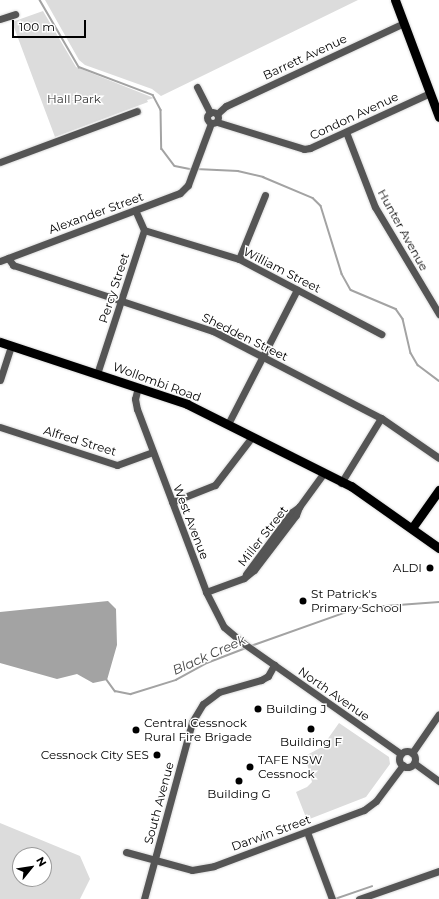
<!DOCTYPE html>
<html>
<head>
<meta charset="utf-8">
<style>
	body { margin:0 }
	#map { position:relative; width:439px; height:899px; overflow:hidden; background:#fff; font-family:Montserrat,sans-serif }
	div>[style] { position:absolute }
	.green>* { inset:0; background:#dcdcdc }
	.water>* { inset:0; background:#a3a3a3 }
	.stream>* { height:1.5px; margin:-0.75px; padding:0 0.75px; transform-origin:0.75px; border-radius:0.75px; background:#a3a3a3 }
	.roads { filter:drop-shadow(0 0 1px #dbdbdb) drop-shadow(0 0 1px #dbdbdb) }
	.minor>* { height:7px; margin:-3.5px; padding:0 3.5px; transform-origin:3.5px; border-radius:3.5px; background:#555 }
	.minor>.ring { margin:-3.5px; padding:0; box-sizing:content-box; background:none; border:7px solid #555; border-radius:50% }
	.major>* { height:9px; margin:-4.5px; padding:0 4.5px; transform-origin:4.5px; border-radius:4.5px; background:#000 }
	.dots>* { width:11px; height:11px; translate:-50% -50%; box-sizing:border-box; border:2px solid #fff; border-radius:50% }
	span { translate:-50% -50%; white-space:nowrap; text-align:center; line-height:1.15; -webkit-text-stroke:3px #fff; paint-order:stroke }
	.street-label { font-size:12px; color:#000 }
	.park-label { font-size:12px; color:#333 }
	.poi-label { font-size:12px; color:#000 }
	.right { translate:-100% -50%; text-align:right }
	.left { translate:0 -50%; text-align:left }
	.water-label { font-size:13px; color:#444; font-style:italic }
	.north { position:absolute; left:12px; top:847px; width:40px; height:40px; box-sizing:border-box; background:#fff; border:1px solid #999; border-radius:50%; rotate:60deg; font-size:11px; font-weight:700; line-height:16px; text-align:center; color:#000 }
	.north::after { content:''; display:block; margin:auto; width:14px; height:18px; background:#000; clip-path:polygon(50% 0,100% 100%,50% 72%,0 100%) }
	.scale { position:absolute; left:12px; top:20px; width:74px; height:18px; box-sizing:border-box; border:2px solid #000; border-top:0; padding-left:5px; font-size:12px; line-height:14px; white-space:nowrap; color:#000; -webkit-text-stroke:3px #fff; paint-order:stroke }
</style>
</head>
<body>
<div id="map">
	<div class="green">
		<div style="clip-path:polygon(45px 0,358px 0,161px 96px,152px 89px,85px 65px,79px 60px)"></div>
		<div style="clip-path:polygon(43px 11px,76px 67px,154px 98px,147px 100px,148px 102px,55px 137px,12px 22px)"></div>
		<div style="clip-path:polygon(339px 723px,389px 757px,390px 764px,366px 797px,307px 820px,296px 792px,307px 787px,312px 782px,305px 756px,322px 747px)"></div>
		<div style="clip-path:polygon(evenodd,0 823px,80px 856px,90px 879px,80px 899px,0 899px,0 823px,20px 855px,44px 855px,44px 879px,20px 879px,20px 855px)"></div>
	</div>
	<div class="water">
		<div style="clip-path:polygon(108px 601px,116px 609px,117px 645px,107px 680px,93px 683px,77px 674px,57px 679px,0 663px,0 612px)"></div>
	</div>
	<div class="stream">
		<div style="left:40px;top:0;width:78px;rotate:59.8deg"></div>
		<div style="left:79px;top:67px;width:79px;rotate:20.7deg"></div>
		<div style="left:153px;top:95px;width:17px;rotate:62deg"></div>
		<div style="left:161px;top:110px;width:39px;rotate:89deg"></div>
		<div style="left:162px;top:149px;width:21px;rotate:53deg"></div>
		<div style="left:175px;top:166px;width:16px;rotate:11deg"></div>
		<div style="left:196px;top:169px;width:42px;rotate:2.7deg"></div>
		<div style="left:238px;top:171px;width:26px;rotate:13deg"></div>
		<div style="left:263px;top:177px;width:54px;rotate:22.8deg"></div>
		<div style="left:313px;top:198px;width:11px;rotate:45deg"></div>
		<div style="left:321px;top:206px;width:71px;rotate:72.8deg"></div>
		<div style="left:342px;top:274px;width:18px;rotate:61deg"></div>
		<div style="left:351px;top:290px;width:49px;rotate:22.9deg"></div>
		<div style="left:396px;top:309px;width:12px;rotate:55deg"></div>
		<div style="left:403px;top:319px;width:35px;rotate:77deg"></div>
		<div style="left:411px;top:353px;width:14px;rotate:60deg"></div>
		<div style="left:418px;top:365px;width:26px;rotate:37deg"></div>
		<div style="left:251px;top:646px;width:114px;rotate:-19.6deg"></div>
		<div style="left:358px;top:608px;width:81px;rotate:-4.2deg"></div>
		<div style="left:107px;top:680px;width:14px;rotate:54deg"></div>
		<div style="left:115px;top:691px;width:16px;rotate:11deg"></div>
		<div style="left:131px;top:694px;width:47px;rotate:-17.3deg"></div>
		<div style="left:176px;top:680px;width:35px;rotate:-29deg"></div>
		<div style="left:207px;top:663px;width:42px;rotate:-21deg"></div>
		<div style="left:335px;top:899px;width:39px;rotate:-19deg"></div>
	</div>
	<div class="roads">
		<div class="minor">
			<div style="left:0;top:19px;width:16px;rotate:-18deg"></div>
			<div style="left:197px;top:87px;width:29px;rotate:63deg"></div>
			<div class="ring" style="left:207.5px;top:112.5px;width:4px;height:4px"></div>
			<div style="left:217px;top:114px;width:12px;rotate:-42deg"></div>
			<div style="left:226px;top:106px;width:196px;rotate:-25deg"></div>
			<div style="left:217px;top:122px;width:91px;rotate:17.2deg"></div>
			<div style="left:304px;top:149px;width:6px;rotate:-9deg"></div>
			<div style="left:310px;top:148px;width:132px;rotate:-24.6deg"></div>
			<div style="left:346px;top:132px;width:80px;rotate:68.9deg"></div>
			<div style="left:375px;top:207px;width:125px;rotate:59.1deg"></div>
			<div style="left:0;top:162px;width:146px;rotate:-20.4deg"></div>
			<div style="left:144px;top:230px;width:99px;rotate:17deg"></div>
			<div style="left:239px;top:259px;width:161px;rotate:27.8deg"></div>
			<div style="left:8px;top:258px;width:9px;rotate:54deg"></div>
			<div style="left:13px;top:265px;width:211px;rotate:18.3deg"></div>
			<div style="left:213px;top:331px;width:189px;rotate:27.4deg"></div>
			<div style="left:381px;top:418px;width:70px;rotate:34.6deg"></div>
			<div style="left:239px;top:259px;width:69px;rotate:-67.9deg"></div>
			<div style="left:0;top:261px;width:192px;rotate:-20.7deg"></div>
			<div style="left:180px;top:193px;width:11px;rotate:-45deg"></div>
			<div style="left:188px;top:185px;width:66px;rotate:-69.6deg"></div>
			<div style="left:97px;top:374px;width:151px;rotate:-71.9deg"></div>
			<div style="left:144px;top:230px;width:22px;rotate:-114deg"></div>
			<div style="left:0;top:380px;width:36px;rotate:-72deg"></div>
			<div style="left:138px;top:387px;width:12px;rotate:104deg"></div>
			<div style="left:135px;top:399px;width:10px;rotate:79deg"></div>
			<div style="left:137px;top:409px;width:196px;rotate:69.3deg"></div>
			<div style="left:206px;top:592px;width:39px;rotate:63deg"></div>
			<div style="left:224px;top:627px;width:25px;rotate:40deg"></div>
			<div style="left:243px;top:643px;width:193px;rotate:35.1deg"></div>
			<div style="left:228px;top:424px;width:151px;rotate:-62.8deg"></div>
			<div style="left:0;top:427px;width:123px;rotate:18deg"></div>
			<div style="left:117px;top:465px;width:38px;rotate:-20deg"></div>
			<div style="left:341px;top:483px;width:76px;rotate:-58.4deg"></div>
			<div style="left:172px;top:502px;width:46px;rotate:-21.6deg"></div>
			<div style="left:215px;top:485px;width:61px;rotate:-52.4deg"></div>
			<div style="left:246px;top:574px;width:77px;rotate:-53.4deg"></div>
			<div style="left:292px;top:512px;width:9px;rotate:-36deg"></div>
			<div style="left:206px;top:592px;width:40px;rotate:-20.2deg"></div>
			<div style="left:244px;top:578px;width:13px;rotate:-39deg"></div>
			<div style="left:254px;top:570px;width:69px;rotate:-52.6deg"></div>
			<div style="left:296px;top:515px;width:9px;rotate:-69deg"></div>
			<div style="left:299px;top:507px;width:41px;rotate:-54deg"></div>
			<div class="ring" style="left:399px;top:751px;width:9px;height:9px"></div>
			<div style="left:412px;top:753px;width:47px;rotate:-55.3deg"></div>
			<div style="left:414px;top:763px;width:31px;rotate:36deg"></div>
			<div style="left:307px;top:832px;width:72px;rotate:69.5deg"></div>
			<div style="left:126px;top:852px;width:68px;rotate:15.3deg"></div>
			<div style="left:192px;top:870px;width:22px;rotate:-10deg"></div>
			<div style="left:214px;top:866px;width:160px;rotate:-20.5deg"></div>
			<div style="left:364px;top:810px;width:15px;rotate:-37deg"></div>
			<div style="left:376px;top:801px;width:45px;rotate:-53.1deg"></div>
			<div style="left:144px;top:899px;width:183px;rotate:-74.8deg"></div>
			<div style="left:192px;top:722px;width:21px;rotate:-59deg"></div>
			<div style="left:203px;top:704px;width:20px;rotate:-37deg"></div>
			<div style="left:219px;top:692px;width:44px;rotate:-15.9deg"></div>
			<div style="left:261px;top:680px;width:8px;rotate:-30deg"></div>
			<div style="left:268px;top:676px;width:13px;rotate:-61deg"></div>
			<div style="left:359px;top:899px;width:85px;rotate:-19.3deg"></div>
		</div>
		<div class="major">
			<div style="left:395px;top:0;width:125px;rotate:69.4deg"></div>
			<div style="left:0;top:342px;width:197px;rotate:18.3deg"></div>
			<div style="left:187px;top:404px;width:183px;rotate:26.6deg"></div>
			<div style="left:351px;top:486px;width:108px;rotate:35.2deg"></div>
			<div style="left:412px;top:528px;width:47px;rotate:-54.6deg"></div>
		</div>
	</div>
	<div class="dots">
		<div style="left:430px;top:568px;background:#000"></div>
		<div style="left:303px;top:601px;background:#000"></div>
		<div style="left:258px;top:709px;background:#000"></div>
		<div style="left:311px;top:729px;background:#000"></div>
		<div style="left:136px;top:730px;background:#000"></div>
		<div style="left:157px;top:755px;background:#000"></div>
		<div style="left:250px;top:767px;background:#000"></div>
		<div style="left:239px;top:781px;background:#000"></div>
	</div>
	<div class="street-label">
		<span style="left:305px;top:57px;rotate:-25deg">Barrett Avenue</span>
		<span style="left:354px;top:116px;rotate:-25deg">Condon Avenue</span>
		<span style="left:96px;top:213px;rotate:-20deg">Alexander Street</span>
		<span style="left:403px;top:230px;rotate:61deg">Hunter Avenue</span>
		<span style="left:282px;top:270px;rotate:27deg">William Street</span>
		<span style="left:114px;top:288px;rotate:-72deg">Percy Street</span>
		<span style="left:245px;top:337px;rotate:26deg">Shedden Street</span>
		<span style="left:157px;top:382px;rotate:20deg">Wollombi Road</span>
		<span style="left:80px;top:441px;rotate:17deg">Alfred Street</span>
		<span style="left:191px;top:522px;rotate:69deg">West Avenue</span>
		<span style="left:263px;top:536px;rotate:-52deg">Miller Street</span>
		<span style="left:334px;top:694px;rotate:35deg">North Avenue</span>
		<span style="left:159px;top:803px;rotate:-75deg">South Avenue</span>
		<span style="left:271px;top:833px;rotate:-20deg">Darwin Street</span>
	</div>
	<div class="park-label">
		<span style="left:74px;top:99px">Hall Park</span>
	</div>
	<div class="poi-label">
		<span class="right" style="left:422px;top:568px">ALDI</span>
		<span class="left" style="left:311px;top:601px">St Patrick's<br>Primary School</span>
		<span class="left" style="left:266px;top:709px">Building J</span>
		<span class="left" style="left:144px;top:730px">Central Cessnock<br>Rural Fire Brigade</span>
		<span style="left:311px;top:742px">Building F</span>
		<span class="right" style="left:149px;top:755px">Cessnock City SES</span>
		<span class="left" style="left:258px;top:767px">TAFE NSW<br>Cessnock</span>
		<span style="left:239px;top:794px">Building G</span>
	</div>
	<div class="water-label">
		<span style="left:209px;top:655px;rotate:-24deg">Black Creek</span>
	</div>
	<div class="north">N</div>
	<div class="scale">100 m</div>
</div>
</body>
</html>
